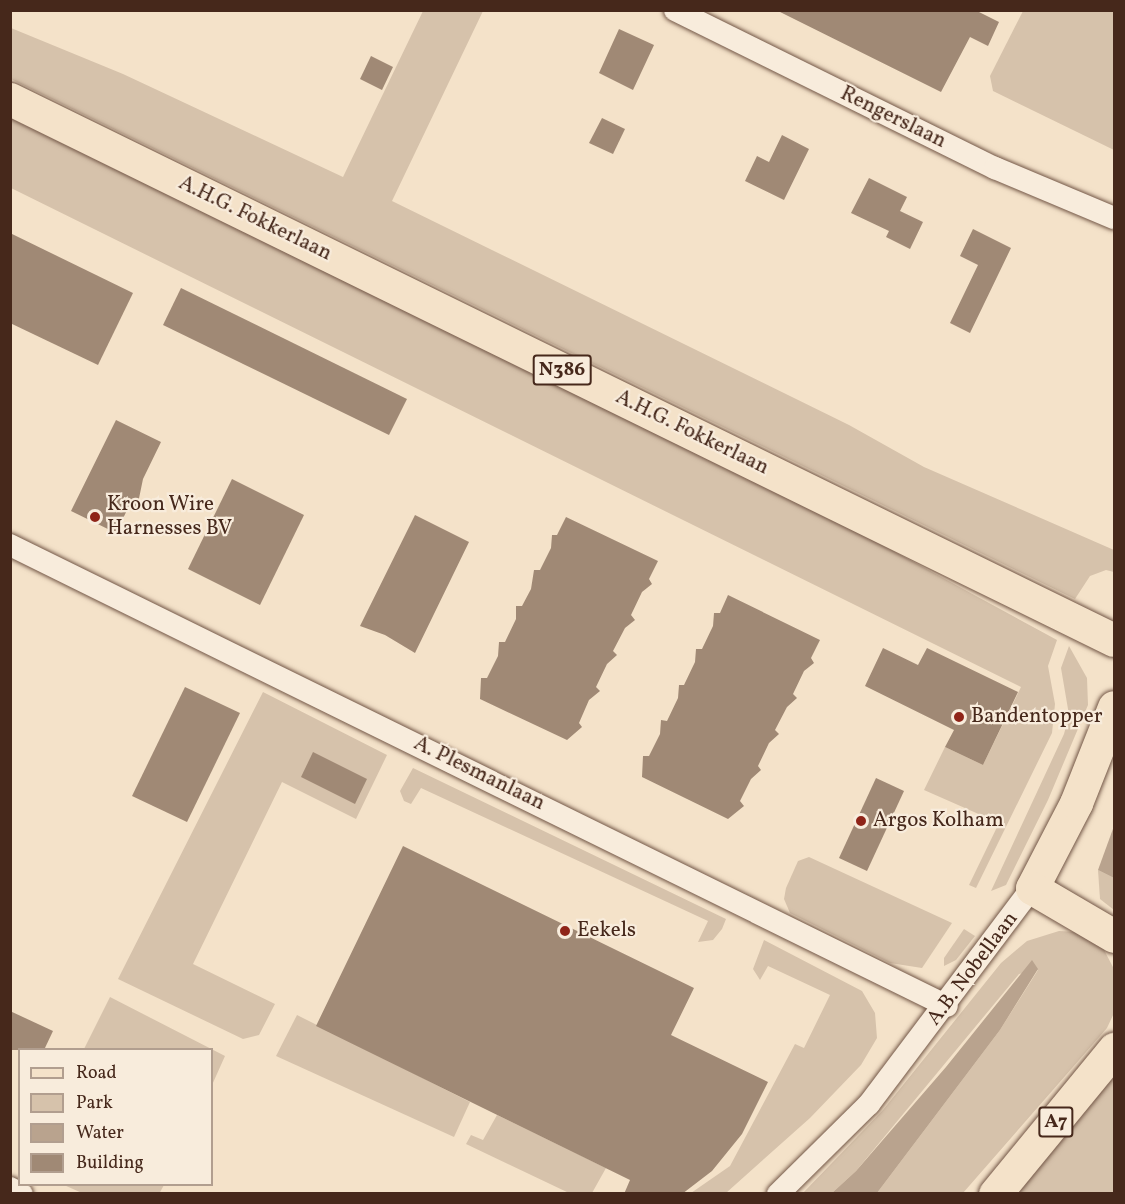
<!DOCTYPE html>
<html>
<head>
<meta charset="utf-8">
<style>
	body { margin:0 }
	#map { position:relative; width:1125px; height:1204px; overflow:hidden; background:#f4e2c9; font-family:Vollkorn,serif }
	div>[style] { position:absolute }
	.green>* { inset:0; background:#d6c2ab }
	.water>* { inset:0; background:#b9a38e }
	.building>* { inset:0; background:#a08975 }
	.roads { filter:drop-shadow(0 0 2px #725646) drop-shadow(0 0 2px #725646) }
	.street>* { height:22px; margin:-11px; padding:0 11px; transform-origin:11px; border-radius:11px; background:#f8ecdc }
	.primary>* { height:33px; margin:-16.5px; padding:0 16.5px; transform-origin:16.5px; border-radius:16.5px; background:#f4e2c9 }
	.highway>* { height:33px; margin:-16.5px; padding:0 16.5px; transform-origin:16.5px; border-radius:16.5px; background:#f4e2c9 }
	.dots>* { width:16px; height:16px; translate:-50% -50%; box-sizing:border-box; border:3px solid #f8ecdc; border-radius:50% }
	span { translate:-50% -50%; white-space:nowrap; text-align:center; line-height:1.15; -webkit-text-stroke:4.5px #f8ecdc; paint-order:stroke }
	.shield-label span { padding:2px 4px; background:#f8ecdc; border:2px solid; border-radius:4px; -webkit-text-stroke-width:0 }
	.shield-label { font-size:20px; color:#46281b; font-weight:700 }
	.street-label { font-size:21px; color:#46281b }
	.poi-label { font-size:21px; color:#46281b }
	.left { translate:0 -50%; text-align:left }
	.frame { position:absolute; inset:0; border:12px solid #46281b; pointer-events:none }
	.legend { position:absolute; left:18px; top:1048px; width:195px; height:138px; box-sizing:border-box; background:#f8ecdc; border:2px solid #b19e8f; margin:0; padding:8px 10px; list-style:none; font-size:18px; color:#46281b }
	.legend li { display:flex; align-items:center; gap:12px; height:30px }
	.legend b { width:30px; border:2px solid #b19e8f }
</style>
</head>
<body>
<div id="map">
	<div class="green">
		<div style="clip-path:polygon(423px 11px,483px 11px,392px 201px,849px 425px,924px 467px,1114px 550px,1114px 572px,1106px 570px,1090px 576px,1075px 599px,11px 79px,11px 28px,123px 74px,343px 177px)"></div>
		<div style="clip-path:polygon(1023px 11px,1114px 11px,1114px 150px,993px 91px,990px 76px)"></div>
		<div style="clip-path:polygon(10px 118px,851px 528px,1057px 640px,1048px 666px,1055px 704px,1052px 733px,976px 888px,969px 885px,999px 823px,924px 790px,945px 747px,983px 765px,1021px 687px,11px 188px)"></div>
		<div style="clip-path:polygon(1069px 646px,1087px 678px,1088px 705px,1048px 800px,1006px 885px,991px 891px,1064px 734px,1069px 715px,1061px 668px)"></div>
		<div style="clip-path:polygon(263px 692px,387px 755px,356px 819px,282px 782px,193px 964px,275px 1004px,259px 1035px,243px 1039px,118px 979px)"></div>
		<div style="clip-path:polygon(413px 768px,726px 919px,722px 929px,713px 940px,698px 942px,708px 921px,421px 788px,411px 804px,404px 801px,400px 791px)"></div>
		<div style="clip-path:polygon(809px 857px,952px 923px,922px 968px,890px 963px,790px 913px,784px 899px,786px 888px,798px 861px)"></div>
		<div style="clip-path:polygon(1098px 870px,1114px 878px,1114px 910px,1100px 899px)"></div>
		<div style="clip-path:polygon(964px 929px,975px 936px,956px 960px,944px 966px,944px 958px)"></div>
		<div style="clip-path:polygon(1059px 931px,1076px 932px,1103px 948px,1114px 969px,1114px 1013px,1107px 1028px,963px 1193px,877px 1193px,1000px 1030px,1038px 970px,1019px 974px,856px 1171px,832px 1193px,802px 1194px,883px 1110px,1001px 963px,1027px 941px)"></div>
		<div style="clip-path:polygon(764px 940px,862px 991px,875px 1013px,877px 1038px,861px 1065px,810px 1118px,726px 1193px,691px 1193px,730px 1166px,795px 1044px,804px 1048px,830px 995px,768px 966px,760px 980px,753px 969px)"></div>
		<div style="clip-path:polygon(110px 997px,225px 1056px,212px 1085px,212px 1050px,84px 1049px)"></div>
		<div style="clip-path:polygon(297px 1015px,470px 1102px,454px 1137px,276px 1056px)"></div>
		<div style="clip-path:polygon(1114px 1074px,1114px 1193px,1016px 1193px)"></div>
		<div style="clip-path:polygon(497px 1115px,606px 1168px,592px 1193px,569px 1193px,466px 1144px,471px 1135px,483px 1140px)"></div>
		<div style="clip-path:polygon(64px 1185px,164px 1185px,159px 1194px,82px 1193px)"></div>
	</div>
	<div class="water">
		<div style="clip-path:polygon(1114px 826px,1114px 878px,1098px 870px)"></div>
		<div style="clip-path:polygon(1032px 960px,1038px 969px,1000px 1030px,877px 1193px,832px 1193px,856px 1171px,946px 1067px)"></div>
	</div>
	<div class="building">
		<div style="clip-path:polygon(776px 10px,975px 10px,999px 22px,988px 46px,970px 37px,941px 92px)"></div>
		<div style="clip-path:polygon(619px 29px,654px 45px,633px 90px,599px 73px)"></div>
		<div style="clip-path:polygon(371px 56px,393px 67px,382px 90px,360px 79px)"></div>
		<div style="clip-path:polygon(602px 118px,625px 129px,613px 154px,589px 143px)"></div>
		<div style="clip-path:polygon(782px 135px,809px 149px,784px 200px,745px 181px,757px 156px,769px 162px)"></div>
		<div style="clip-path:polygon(869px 178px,907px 197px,900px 211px,923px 222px,910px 249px,886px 237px,889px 231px,851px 213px)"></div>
		<div style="clip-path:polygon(973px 229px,1011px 248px,970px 333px,950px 323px,978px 265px,960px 256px)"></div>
		<div style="clip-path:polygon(10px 233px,133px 293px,98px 365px,10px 323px)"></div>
		<div style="clip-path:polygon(181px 288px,407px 399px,389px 435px,163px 325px)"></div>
		<div style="clip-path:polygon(116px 420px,161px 442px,143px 479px,137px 508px,129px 506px,116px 533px,71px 511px)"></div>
		<div style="clip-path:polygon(232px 479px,304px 515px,260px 605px,188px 569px)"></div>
		<div style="clip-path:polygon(415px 515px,469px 542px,415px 653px,385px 635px,360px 626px)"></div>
		<div style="clip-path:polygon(566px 517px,658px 561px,649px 579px,652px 584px,642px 592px,631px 615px,635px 620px,625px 628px,613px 651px,617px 655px,607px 664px,596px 687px,600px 691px,589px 700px,579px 723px,582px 727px,567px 740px,480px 699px,481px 678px,487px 678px,498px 656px,499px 642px,505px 642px,516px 619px,516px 606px,522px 606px,531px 589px,534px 570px,540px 570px,551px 548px,552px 535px,557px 535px)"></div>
		<div style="clip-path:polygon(728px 595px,820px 640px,811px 658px,814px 663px,804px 671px,793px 694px,797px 698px,787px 707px,775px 730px,779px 734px,769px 743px,758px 766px,761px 770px,751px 779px,740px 801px,744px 806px,728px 819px,642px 777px,643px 756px,649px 756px,660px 734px,661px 720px,667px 721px,678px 698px,679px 685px,684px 685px,695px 662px,696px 649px,702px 649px,713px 626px,714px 613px,720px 613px)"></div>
		<div style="clip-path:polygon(883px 648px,918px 665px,927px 648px,1018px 692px,983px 765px,945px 747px,954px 730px,865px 686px)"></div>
		<div style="clip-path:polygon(185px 687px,240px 713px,187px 822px,132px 796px)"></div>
		<div style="clip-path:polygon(313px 752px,367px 779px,355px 804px,301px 777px)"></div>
		<div style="clip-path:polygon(876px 778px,904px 791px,867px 871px,839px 858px)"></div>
		<div style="clip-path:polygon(403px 846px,694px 988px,671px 1035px,768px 1082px,742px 1134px,712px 1171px,682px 1194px,624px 1194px,630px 1180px,316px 1026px)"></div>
		<div style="clip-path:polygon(10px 1011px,53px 1031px,44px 1050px,10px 1050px)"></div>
	</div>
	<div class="roads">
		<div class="street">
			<div style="left:675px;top:10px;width:357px;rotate:26.3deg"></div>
			<div style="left:995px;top:168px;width:129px;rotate:22.8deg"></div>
			<div style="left:10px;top:545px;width:1044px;rotate:26.2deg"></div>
			<div style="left:10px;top:1188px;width:13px;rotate:27deg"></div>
			<div style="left:778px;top:1194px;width:128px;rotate:-44.7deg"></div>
			<div style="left:869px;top:1104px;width:271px;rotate:-53deg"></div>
		</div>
		<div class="primary">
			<div style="left:10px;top:99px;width:1229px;rotate:26.11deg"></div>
			<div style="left:1032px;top:888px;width:96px;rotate:-62.6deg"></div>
			<div style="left:1076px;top:803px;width:103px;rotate:-68.4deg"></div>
		</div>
		<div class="highway">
			<div style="left:1032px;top:888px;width:95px;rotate:30.3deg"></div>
			<div style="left:995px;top:1194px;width:188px;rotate:-50.6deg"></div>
		</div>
	</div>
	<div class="dots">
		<div style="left:95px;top:517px;background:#8f2418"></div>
		<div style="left:959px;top:717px;background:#8f2418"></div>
		<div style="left:861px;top:821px;background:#8f2418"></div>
		<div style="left:565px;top:931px;background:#8f2418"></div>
	</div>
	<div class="shield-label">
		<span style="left:562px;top:370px">N386</span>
		<span style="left:1056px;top:1122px">A7</span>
	</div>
	<div class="street-label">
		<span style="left:893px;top:118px;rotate:26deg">Rengerslaan</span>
		<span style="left:255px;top:219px;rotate:26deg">A.H.G. Fokkerlaan</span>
		<span style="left:692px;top:433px;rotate:26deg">A.H.G. Fokkerlaan</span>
		<span style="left:479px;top:774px;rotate:26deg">A. Plesmanlaan</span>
		<span style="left:973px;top:969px;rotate:-53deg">A.B. Nobellaan</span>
	</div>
	<div class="poi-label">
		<span class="left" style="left:107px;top:517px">Kroon Wire<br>Harnesses BV</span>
		<span class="left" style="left:971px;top:717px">Bandentopper</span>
		<span class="left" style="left:873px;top:821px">Argos Kolham</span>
		<span class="left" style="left:577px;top:931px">Eekels</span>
	</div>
	<div class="frame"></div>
	<ul class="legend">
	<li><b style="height:8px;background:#f4e2c9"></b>Road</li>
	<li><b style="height:16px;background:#d6c2ab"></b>Park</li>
	<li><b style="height:16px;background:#b9a38e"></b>Water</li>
	<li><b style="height:16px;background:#a08975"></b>Building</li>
	</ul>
</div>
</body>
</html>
